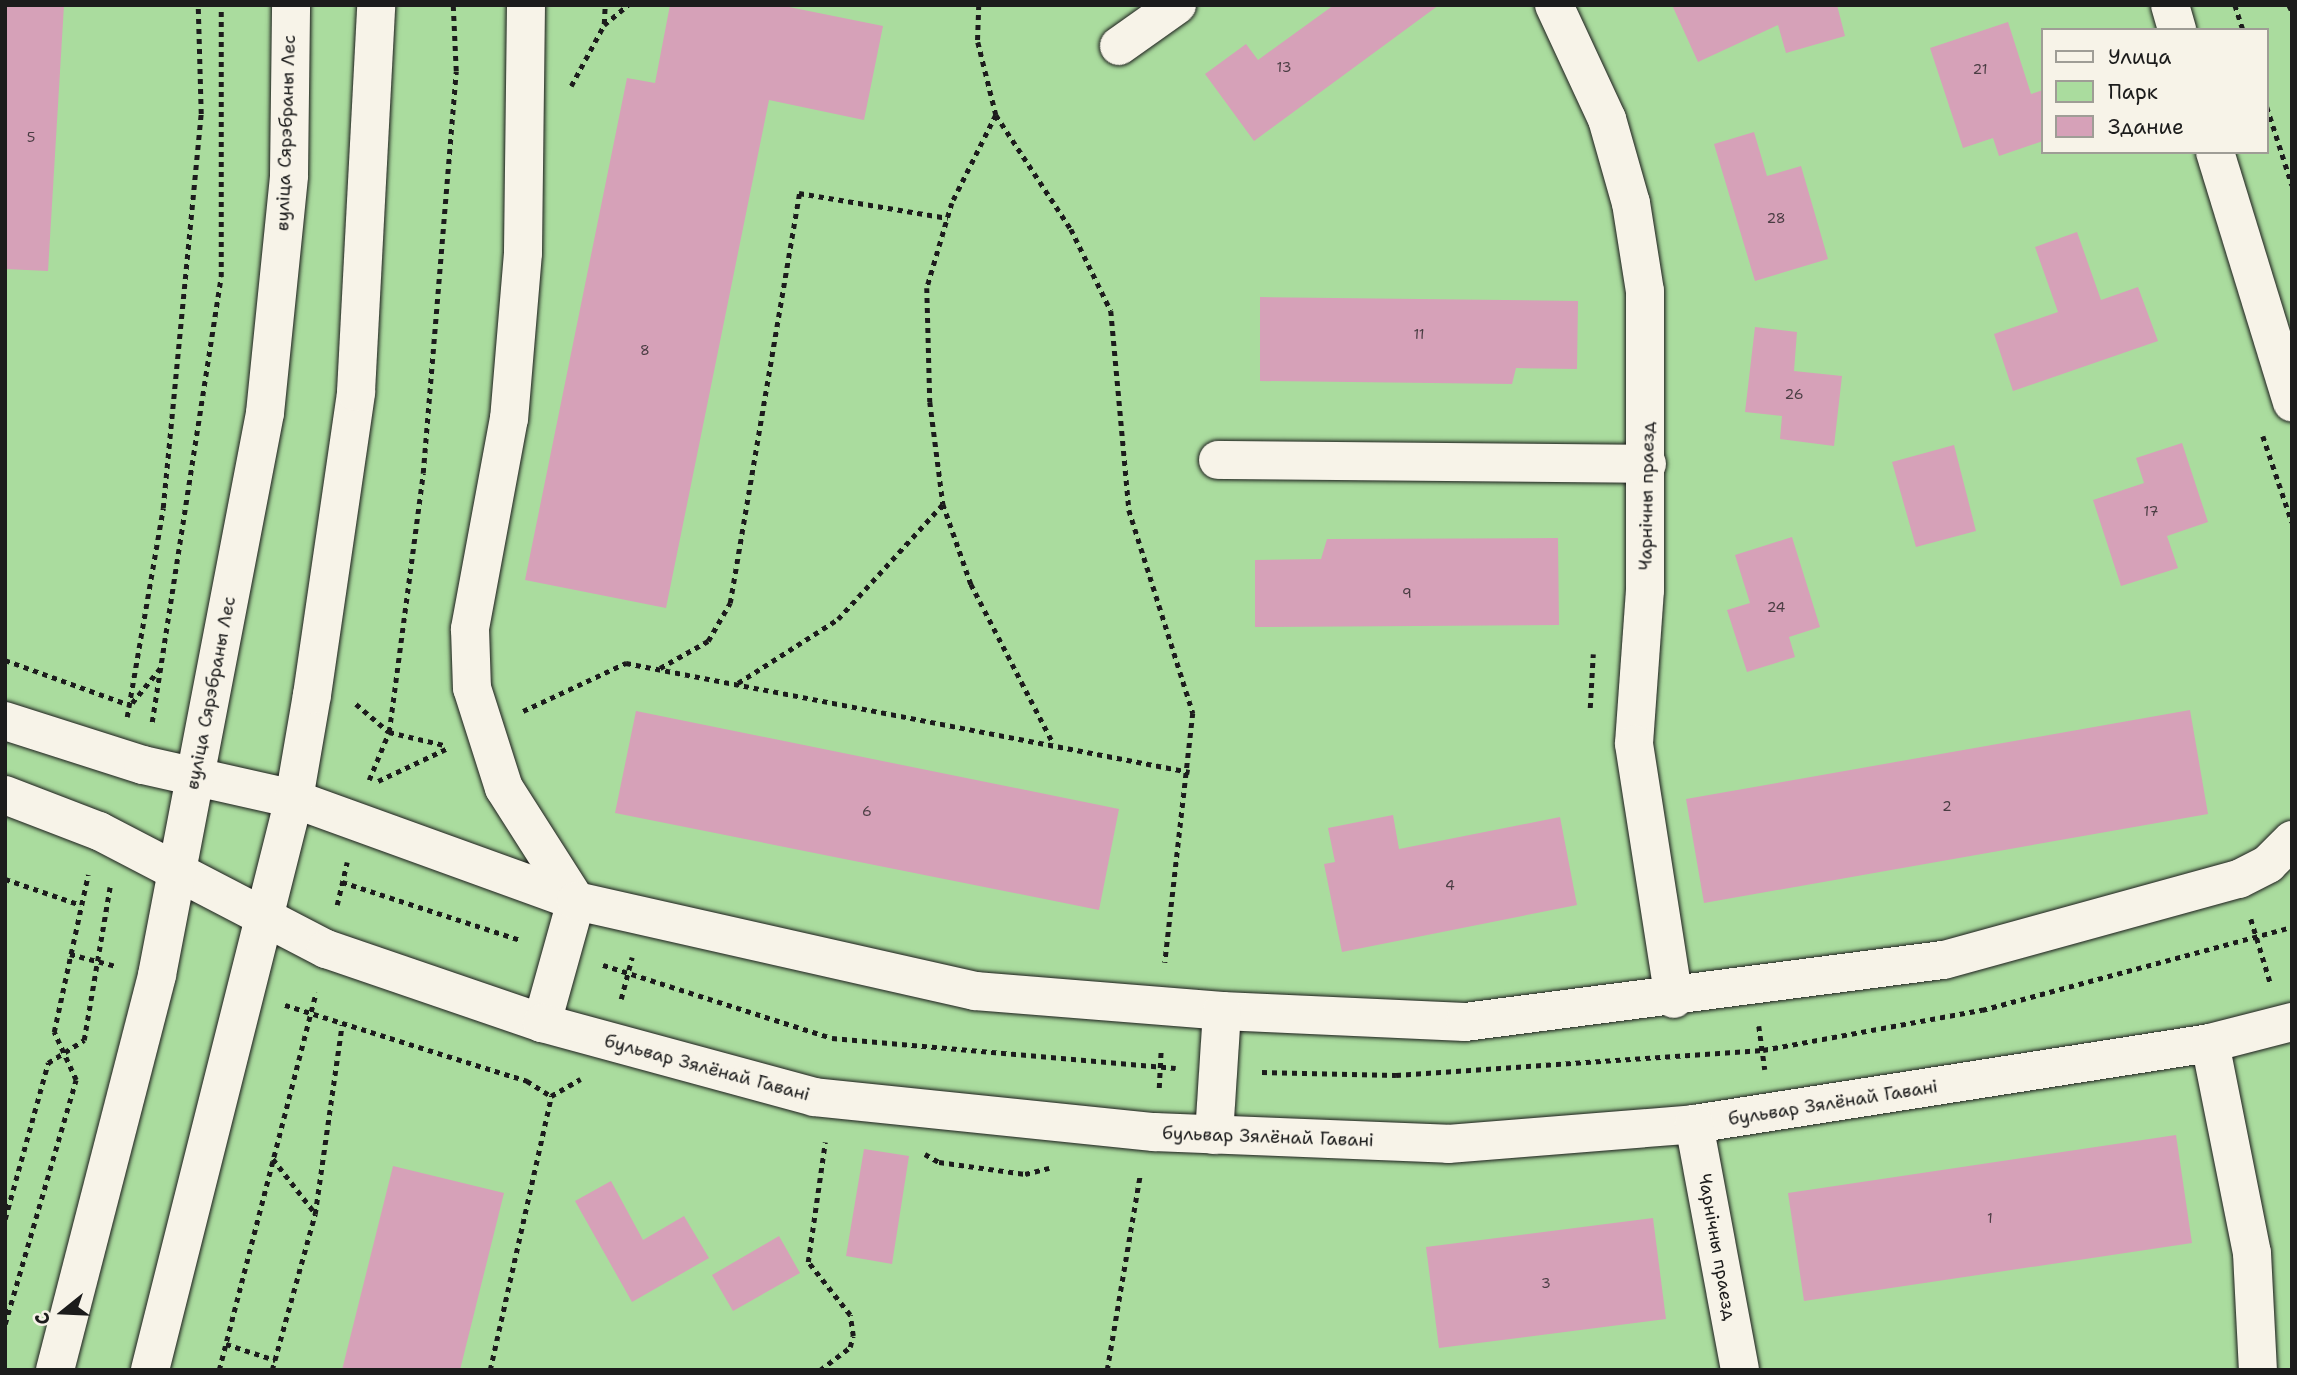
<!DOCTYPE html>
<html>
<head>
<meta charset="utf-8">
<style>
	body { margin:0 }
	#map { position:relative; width:2297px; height:1375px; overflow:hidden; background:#f0e3de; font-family:"Shantell Sans",sans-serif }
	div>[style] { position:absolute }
	.green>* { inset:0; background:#aadc9e }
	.building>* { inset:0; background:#d6a1b8 }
	.path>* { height:4.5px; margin-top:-2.25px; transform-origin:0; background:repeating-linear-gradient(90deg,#1c1c1c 0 5px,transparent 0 10px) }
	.roads { filter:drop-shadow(0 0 2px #1c1c1c) drop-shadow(0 0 2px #1c1c1c) }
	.minor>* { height:38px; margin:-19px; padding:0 19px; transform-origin:19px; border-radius:19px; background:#f7f3e8 }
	span { translate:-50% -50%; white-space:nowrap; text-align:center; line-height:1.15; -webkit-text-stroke:5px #f7f3e8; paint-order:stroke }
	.number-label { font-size:14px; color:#4a3d43 }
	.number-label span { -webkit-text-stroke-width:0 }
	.street-label { font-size:18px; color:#1c1c1c }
	.frame { position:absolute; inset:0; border:7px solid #1c1c1c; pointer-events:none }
	.legend { position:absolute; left:2041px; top:28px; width:228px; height:126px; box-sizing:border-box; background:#f7f3e8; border:2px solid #9f9d96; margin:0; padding:9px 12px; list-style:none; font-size:21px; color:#1c1c1c }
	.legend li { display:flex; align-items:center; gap:14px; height:35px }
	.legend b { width:35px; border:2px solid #9f9d96 }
	.north { position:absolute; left:28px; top:1277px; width:70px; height:70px; -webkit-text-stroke:5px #f7f3e8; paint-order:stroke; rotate:252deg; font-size:19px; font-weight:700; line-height:28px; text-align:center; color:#1c1c1c }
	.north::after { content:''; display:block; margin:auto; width:24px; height:32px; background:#1c1c1c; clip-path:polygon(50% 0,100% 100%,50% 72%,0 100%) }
</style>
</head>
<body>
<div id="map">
	<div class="green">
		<div style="clip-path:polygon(evenodd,5px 5px,2292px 5px,2292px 1370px,5px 1370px,5px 5px,2043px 30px,2267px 30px,2267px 152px,2043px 152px,2043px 30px)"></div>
	</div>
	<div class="building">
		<div style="clip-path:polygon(5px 5px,64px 5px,48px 271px,5px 269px)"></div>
		<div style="clip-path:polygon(670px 5px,779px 5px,883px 26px,864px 120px,769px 100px,666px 608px,525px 580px,627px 78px,655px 83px)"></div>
		<div style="clip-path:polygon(1334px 5px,1439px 5px,1254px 141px,1205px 74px,1246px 44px,1258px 60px)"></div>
		<div style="clip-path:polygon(1672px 5px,1837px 5px,1845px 36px,1786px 53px,1778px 25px,1698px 62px)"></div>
		<div style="clip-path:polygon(2008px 22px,2031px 94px,2043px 90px,2043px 141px,1999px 156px,1993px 138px,1963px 148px,1930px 48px)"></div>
		<div style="clip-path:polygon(1754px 132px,1767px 176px,1801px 166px,1828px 259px,1755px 281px,1714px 144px)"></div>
		<div style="clip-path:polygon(2077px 232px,2101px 300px,2138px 287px,2158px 341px,2013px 391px,1994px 334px,2058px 312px,2035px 247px)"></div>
		<div style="clip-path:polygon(1260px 297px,1578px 301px,1577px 369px,1516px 368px,1512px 384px,1260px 381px)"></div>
		<div style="clip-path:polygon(1755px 327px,1797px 332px,1794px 371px,1842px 376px,1834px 446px,1780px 439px,1782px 416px,1745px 412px)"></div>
		<div style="clip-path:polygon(2182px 443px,2208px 522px,2167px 536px,2178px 568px,2121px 586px,2093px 500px,2144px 483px,2136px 458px)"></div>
		<div style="clip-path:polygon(1954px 445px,1976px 531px,1916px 547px,1892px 462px)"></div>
		<div style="clip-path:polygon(1792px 537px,1820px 627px,1789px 637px,1795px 657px,1747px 672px,1727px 610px,1750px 603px,1735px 555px)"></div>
		<div style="clip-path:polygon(1558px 538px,1559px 625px,1255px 627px,1255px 560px,1321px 559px,1327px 539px)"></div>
		<div style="clip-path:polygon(2190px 710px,2208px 814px,1704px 903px,1686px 799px)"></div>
		<div style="clip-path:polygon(636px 711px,1119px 809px,1099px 910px,615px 813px)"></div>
		<div style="clip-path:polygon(1393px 815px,1399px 849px,1560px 817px,1577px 905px,1342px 952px,1324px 864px,1335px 862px,1328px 828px)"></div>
		<div style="clip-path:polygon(2176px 1135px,2192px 1243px,1804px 1301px,1788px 1193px)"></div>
		<div style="clip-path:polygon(864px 1149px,909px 1156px,892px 1264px,846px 1256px)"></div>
		<div style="clip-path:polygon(393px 1166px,504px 1193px,460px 1370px,342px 1370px)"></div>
		<div style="clip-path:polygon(611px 1181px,643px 1240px,684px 1216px,709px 1258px,632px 1302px,575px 1201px)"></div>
		<div style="clip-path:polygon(1653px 1218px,1666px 1319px,1439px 1348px,1426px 1247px)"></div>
		<div style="clip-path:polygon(779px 1236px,800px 1273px,733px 1311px,712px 1275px)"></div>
	</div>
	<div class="path">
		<div style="left:979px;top:5px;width:37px;rotate:92deg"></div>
		<div style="left:978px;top:42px;width:75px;rotate:76.1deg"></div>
		<div style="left:996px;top:115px;width:136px;rotate:56.7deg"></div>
		<div style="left:1071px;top:229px;width:91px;rotate:64deg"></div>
		<div style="left:1111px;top:311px;width:200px;rotate:84.8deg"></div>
		<div style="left:1129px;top:510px;width:213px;rotate:72.5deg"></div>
		<div style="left:1193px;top:713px;width:251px;rotate:96.4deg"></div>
		<div style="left:2235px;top:5px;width:26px;rotate:72deg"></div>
		<div style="left:2289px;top:5px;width:7px;rotate:63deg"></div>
		<div style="left:604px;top:24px;width:19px;rotate:-87deg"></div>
		<div style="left:571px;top:86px;width:69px;rotate:-61.6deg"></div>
		<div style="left:604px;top:25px;width:31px;rotate:-40deg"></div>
		<div style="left:2267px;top:107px;width:82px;rotate:72.2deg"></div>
		<div style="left:996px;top:115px;width:98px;rotate:116.6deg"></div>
		<div style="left:952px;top:203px;width:89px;rotate:106.4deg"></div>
		<div style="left:927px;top:288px;width:114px;rotate:88.5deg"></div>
		<div style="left:930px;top:402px;width:103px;rotate:82.7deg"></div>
		<div style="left:943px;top:504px;width:85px;rotate:70.7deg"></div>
		<div style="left:971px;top:584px;width:177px;rotate:62.7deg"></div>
		<div style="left:2263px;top:436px;width:91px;rotate:71.4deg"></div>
		<div style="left:5px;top:660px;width:133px;rotate:19.8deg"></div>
		<div style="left:660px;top:668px;width:55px;rotate:-29.4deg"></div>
		<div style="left:708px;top:641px;width:44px;rotate:-59.9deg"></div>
		<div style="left:730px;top:603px;width:416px;rotate:-80.4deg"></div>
		<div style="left:799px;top:193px;width:151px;rotate:9.5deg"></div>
		<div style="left:738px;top:683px;width:119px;rotate:-32.6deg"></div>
		<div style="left:838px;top:619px;width:156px;rotate:-47.6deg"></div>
		<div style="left:132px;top:703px;width:48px;rotate:-51deg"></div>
		<div style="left:356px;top:704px;width:43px;rotate:40.3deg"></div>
		<div style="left:389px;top:732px;width:57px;rotate:13.3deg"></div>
		<div style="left:1590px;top:708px;width:54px;rotate:-86.8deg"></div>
		<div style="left:523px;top:711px;width:114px;rotate:-25deg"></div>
		<div style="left:626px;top:663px;width:574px;rotate:10.94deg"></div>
		<div style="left:127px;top:717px;width:212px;rotate:-80.2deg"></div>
		<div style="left:163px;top:508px;width:396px;rotate:-84.5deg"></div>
		<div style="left:201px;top:114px;width:109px;rotate:-91.6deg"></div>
		<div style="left:152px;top:722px;width:450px;rotate:-81.2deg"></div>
		<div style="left:221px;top:277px;width:272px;rotate:-90deg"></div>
		<div style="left:369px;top:780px;width:52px;rotate:-67.4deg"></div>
		<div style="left:389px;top:732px;width:261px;rotate:-82.5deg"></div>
		<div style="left:423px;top:473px;width:403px;rotate:-85.3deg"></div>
		<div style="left:456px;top:71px;width:66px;rotate:-92.6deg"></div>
		<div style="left:378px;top:781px;width:75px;rotate:-25.2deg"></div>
		<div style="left:5px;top:879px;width:80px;rotate:18.9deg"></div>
		<div style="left:342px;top:882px;width:187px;rotate:18deg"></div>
		<div style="left:337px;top:905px;width:44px;rotate:-76.9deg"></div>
		<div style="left:2251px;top:919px;width:69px;rotate:73.1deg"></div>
		<div style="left:70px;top:954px;width:48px;rotate:14.6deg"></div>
		<div style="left:603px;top:965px;width:240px;rotate:17.7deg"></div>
		<div style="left:832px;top:1038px;width:345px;rotate:5deg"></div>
		<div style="left:621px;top:999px;width:43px;rotate:-75.3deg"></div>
		<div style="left:285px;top:1005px;width:254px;rotate:17.4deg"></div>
		<div style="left:527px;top:1081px;width:28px;rotate:32deg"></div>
		<div style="left:1759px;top:1026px;width:44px;rotate:82.2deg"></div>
		<div style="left:1262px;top:1072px;width:134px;rotate:1.3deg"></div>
		<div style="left:1396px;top:1075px;width:368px;rotate:-3.9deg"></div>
		<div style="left:1763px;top:1050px;width:223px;rotate:-10.4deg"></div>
		<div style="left:1982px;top:1010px;width:321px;rotate:-15deg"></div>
		<div style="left:1159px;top:1088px;width:40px;rotate:-87.1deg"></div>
		<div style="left:925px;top:1154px;width:16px;rotate:30deg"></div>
		<div style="left:939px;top:1162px;width:87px;rotate:7.9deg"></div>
		<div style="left:1025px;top:1174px;width:25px;rotate:-14deg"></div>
		<div style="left:273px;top:1159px;width:68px;rotate:52.1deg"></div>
		<div style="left:5px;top:1219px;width:162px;rotate:-74.6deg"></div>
		<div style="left:48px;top:1063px;width:43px;rotate:-32.6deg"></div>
		<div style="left:84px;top:1040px;width:155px;rotate:-80.4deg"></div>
		<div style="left:5px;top:1324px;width:254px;rotate:-73.8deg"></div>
		<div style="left:76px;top:1080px;width:53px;rotate:-114.6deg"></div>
		<div style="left:54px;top:1032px;width:161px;rotate:-77.8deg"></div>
		<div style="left:226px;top:1344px;width:52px;rotate:18.1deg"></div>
		<div style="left:219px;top:1370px;width:390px;rotate:-75.6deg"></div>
		<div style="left:272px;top:1370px;width:162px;rotate:-74.6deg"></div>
		<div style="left:315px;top:1214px;width:191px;rotate:-81.9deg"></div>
		<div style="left:490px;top:1370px;width:281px;rotate:-77.4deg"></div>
		<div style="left:551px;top:1096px;width:34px;rotate:-30deg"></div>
		<div style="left:820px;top:1370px;width:38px;rotate:-37deg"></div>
		<div style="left:850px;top:1347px;width:11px;rotate:-75deg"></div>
		<div style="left:853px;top:1336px;width:21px;rotate:-98deg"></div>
		<div style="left:850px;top:1315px;width:68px;rotate:-128.4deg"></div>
		<div style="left:808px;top:1262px;width:121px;rotate:-81.9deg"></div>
		<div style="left:1107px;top:1370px;width:199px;rotate:-80.4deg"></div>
	</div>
	<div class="roads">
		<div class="minor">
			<div style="left:526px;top:5px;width:248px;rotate:90.7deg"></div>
			<div style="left:523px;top:253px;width:166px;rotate:94.8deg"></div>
			<div style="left:509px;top:418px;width:215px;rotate:100.5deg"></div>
			<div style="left:470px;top:629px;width:59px;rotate:88.1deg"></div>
			<div style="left:472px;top:688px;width:105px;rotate:72.3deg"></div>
			<div style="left:504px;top:788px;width:134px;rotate:57.5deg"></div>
			<div style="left:576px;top:901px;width:127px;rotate:105.6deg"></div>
			<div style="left:1554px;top:5px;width:126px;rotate:65.1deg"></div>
			<div style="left:1607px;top:119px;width:87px;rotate:74.1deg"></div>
			<div style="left:1631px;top:203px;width:89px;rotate:81deg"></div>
			<div style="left:1645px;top:291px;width:299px;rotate:90deg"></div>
			<div style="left:1645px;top:590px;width:154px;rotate:94.1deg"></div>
			<div style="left:1634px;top:744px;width:258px;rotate:81.1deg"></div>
			<div style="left:2170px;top:5px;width:26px;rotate:74deg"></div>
			<div style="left:1119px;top:46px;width:71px;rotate:-35.3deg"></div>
			<div style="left:2215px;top:152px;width:262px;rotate:72.9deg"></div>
			<div style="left:1218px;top:460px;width:429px;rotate:0.5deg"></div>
			<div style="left:5px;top:721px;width:145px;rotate:17.7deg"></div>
			<div style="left:143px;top:765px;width:155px;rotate:12.7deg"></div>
			<div style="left:294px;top:799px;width:300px;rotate:19.9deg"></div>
			<div style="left:576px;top:901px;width:409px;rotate:12.7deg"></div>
			<div style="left:975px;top:991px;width:248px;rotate:4.6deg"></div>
			<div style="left:1222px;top:1011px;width:243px;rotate:2.6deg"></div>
			<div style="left:1465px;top:1022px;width:483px;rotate:-7.4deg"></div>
			<div style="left:1944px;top:960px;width:306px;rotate:-15.4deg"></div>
			<div style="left:2239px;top:879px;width:33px;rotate:-27deg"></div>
			<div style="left:2268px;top:864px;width:34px;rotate:-45deg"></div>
			<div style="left:5px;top:795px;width:101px;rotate:21deg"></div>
			<div style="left:99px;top:831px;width:256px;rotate:27.5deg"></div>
			<div style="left:326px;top:949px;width:228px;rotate:18.9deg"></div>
			<div style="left:542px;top:1023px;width:282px;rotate:15.2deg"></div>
			<div style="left:814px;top:1097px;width:342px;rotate:5.9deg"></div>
			<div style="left:1154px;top:1132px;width:294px;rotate:2.3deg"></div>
			<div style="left:1448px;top:1144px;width:247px;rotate:-4.6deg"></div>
			<div style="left:1694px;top:1124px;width:522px;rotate:-8.92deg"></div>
			<div style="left:2210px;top:1043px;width:85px;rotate:-14.4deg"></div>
			<div style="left:2210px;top:1043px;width:214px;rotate:78.7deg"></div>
			<div style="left:2252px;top:1253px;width:117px;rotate:87.1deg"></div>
			<div style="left:1694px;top:1124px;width:250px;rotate:79.4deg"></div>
			<div style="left:1214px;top:1135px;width:124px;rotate:-86.3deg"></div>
			<div style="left:55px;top:1370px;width:408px;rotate:-75.5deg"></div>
			<div style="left:157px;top:975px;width:572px;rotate:-79.12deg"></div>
			<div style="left:265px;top:413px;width:239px;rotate:-84.2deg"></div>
			<div style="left:289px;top:175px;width:170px;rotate:-89.3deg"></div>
			<div style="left:150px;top:1370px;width:589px;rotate:-75.85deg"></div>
			<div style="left:294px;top:799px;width:106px;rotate:-80.2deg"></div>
			<div style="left:312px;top:695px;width:306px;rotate:-81.7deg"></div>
			<div style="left:356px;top:392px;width:388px;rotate:-87deg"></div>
		</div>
	</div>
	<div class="number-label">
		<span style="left:1284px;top:67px">13</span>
		<span style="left:1980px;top:69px">21</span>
		<span style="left:31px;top:137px">5</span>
		<span style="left:1776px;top:218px">28</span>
		<span style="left:1419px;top:334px">11</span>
		<span style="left:645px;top:350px">8</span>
		<span style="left:1794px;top:394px">26</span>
		<span style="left:2151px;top:511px">17</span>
		<span style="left:1407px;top:593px">9</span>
		<span style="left:1776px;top:607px">24</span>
		<span style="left:1947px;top:806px">2</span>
		<span style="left:867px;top:811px">6</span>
		<span style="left:1450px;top:885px">4</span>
		<span style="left:1990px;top:1218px">1</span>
		<span style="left:1546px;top:1283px">3</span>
	</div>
	<div class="street-label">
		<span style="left:286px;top:133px;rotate:-88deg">вуліца Сярэбраны Лес</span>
		<span style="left:1647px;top:496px;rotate:-89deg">Чарнічны праезд</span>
		<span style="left:211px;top:693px;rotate:-79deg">вуліца Сярэбраны Лес</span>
		<span style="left:707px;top:1068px;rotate:15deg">бульвар Зялёнай Гавані</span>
		<span style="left:1833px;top:1103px;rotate:-9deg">бульвар Зялёнай Гавані</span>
		<span style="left:1268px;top:1137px;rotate:2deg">бульвар Зялёнай Гавані</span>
		<span style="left:1717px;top:1247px;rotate:80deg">Чарнічны праезд</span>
	</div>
	<div class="frame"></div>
	<ul class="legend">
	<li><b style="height:9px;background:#f7f3e8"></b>Улица</li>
	<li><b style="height:19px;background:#aadc9e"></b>Парк</li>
	<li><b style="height:19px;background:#d6a1b8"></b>Здание</li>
	</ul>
	<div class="north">С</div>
</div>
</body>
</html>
